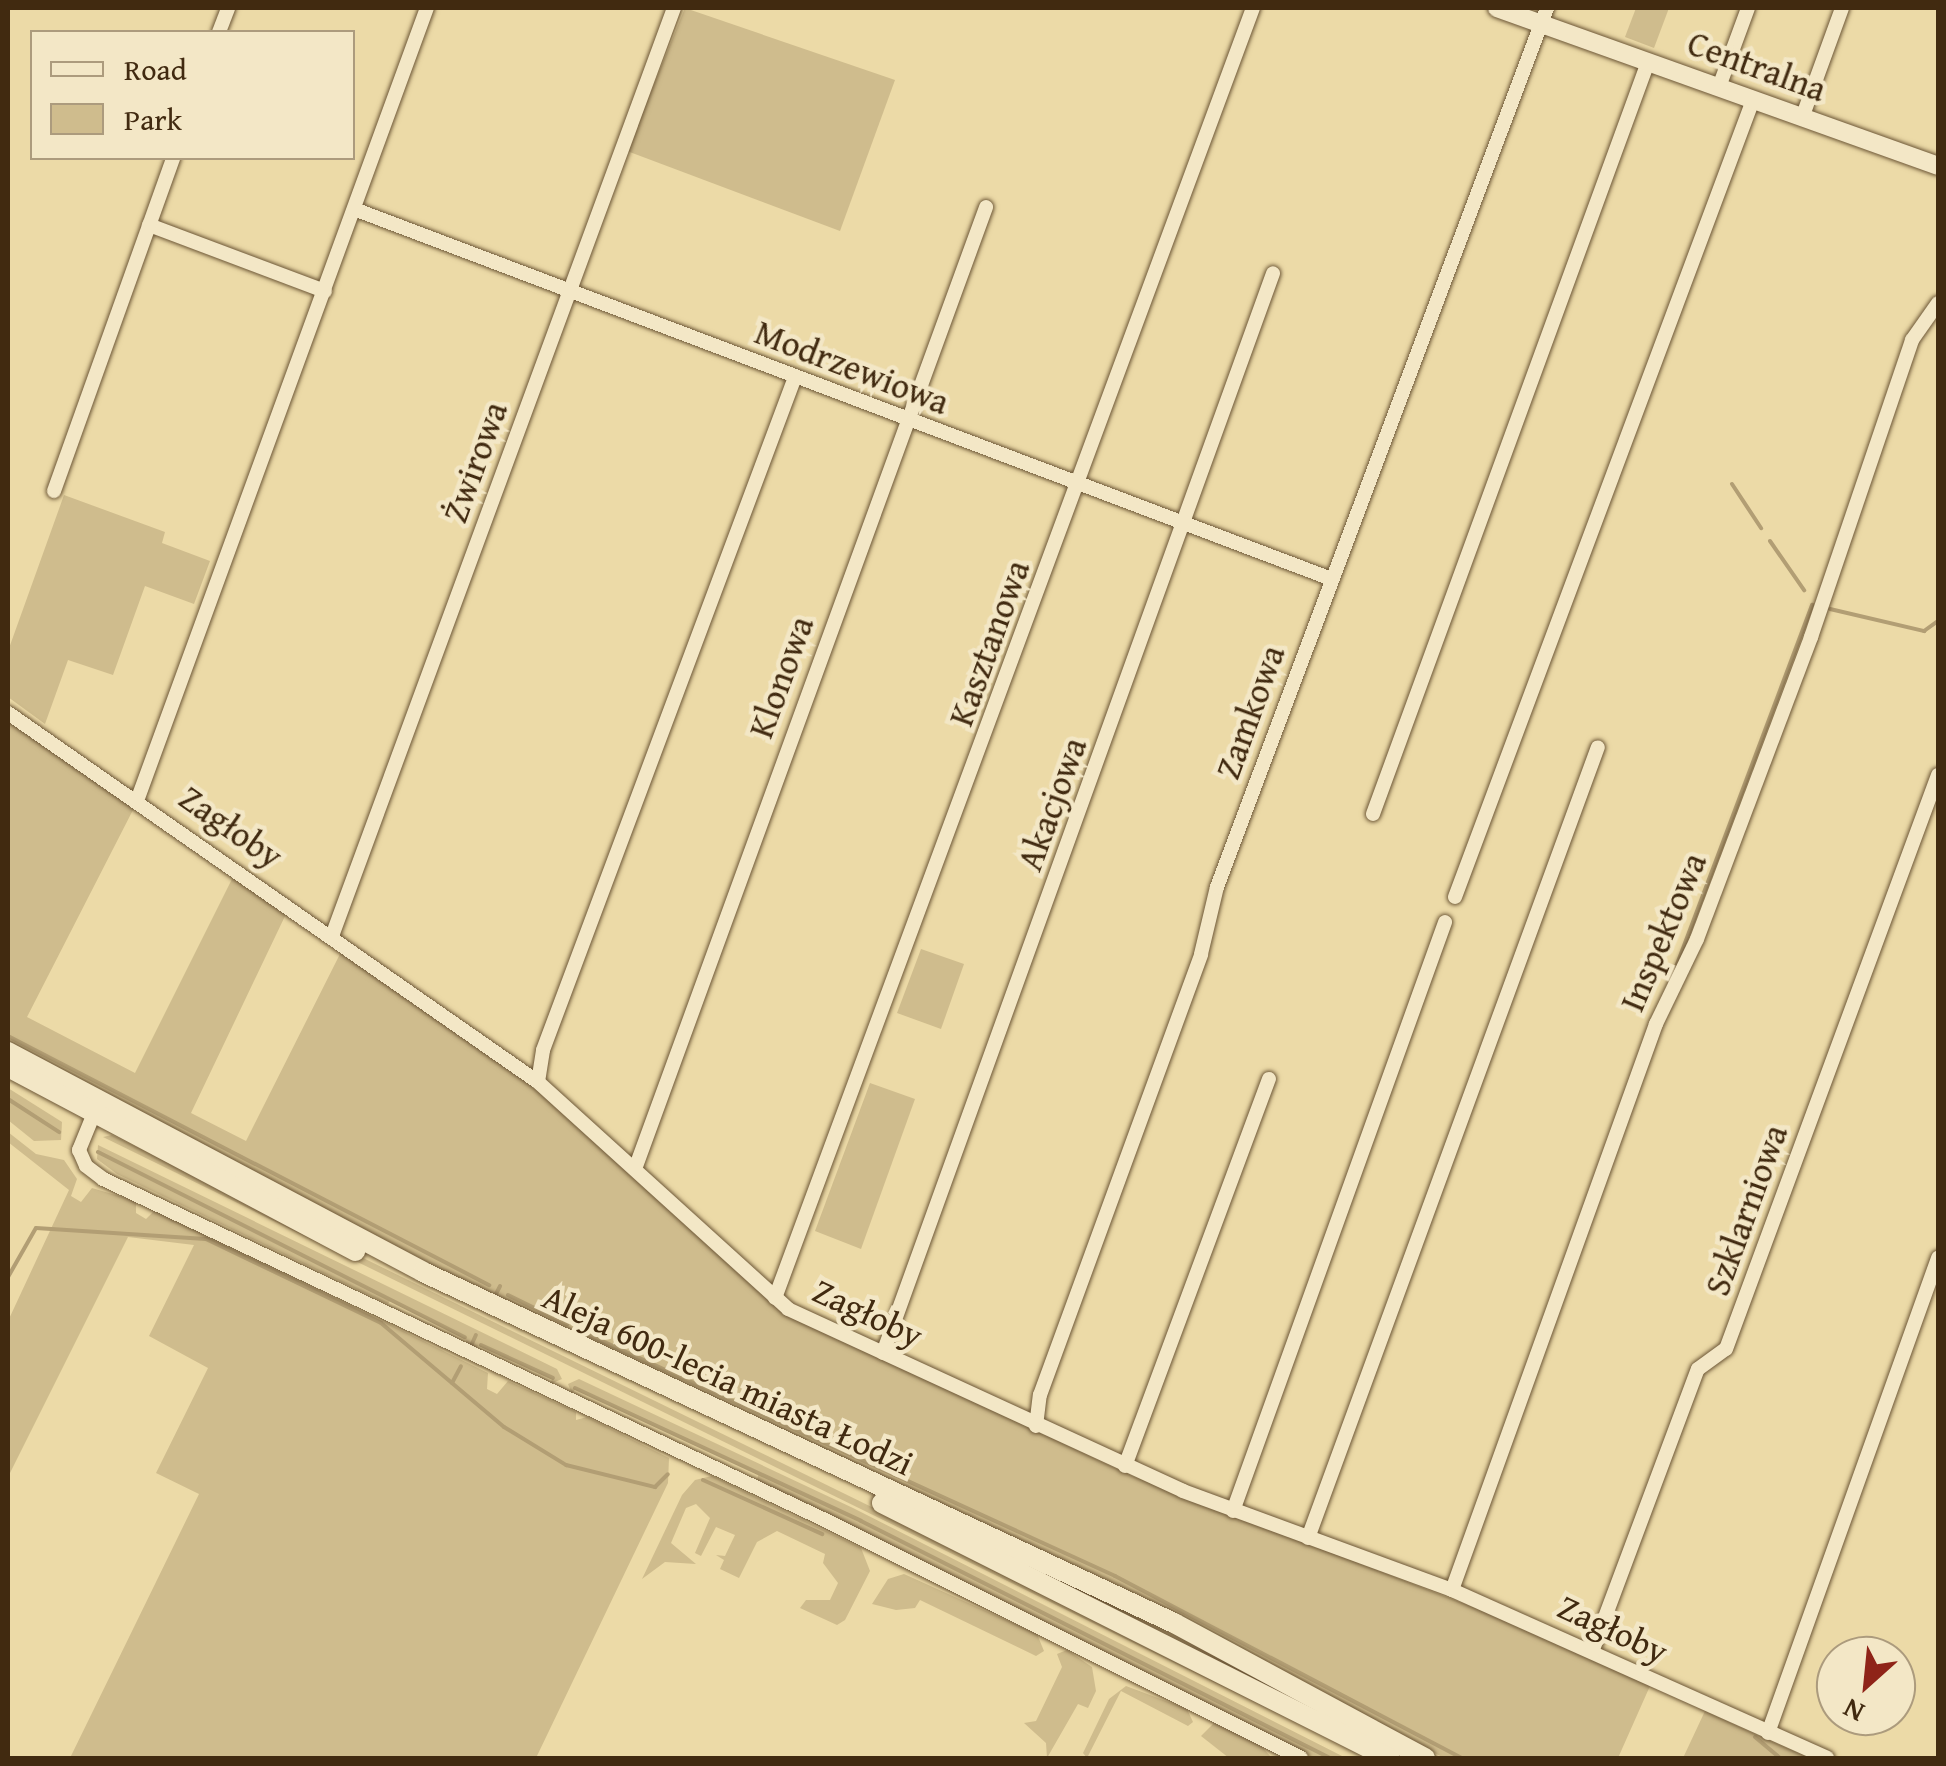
<!DOCTYPE html>
<html>
<head>
<meta charset="utf-8">
<style>
	body { margin:0 }
	#map { position:relative; width:1946px; height:1766px; overflow:hidden; background:#ecdaa7; font-family:"Gentium Book Plus",serif }
	div>[style] { position:absolute }
	.green>* { inset:0; background:#cfbc8d }
	.stream>* { height:4px; margin:-2px; padding:0 2px; transform-origin:2px; border-radius:2px; background:#b29e74 }
	.roads { filter:drop-shadow(0 0 2px #6c5636) drop-shadow(0 0 2px #6c5636) }
	.minor>* { height:14px; margin:-7px; padding:0 7px; transform-origin:7px; border-radius:7px; background:#f3e7c6 }
	.tertiary>* { height:18px; margin:-9px; padding:0 9px; transform-origin:9px; border-radius:9px; background:#f3e7c6 }
	.secondary>* { height:20px; margin:-10px; padding:0 10px; transform-origin:10px; border-radius:10px; background:#f3e7c6 }
	span { translate:-50% -50%; white-space:nowrap; text-align:center; line-height:1.15; -webkit-text-stroke:9px #f3e7c6; paint-order:stroke }
	.street-label { font-size:35px; color:#412a10 }
	.frame { position:absolute; inset:0; border:10px solid #412a10; pointer-events:none }
	.legend { position:absolute; left:30px; top:30px; width:325px; height:130px; box-sizing:border-box; background:#f3e7c6; border:2px solid #ac9b7d; margin:0; padding:12px 18px; list-style:none; font-size:30px; color:#412a10 }
	.legend li { display:flex; align-items:center; gap:20px; height:50px }
	.legend b { width:50px; border:2px solid #ac9b7d }
	.north { position:absolute; left:1816px; top:1636px; width:100px; height:100px; box-sizing:border-box; background:#f3e7c6; border:2px solid #ac9b7d; border-radius:50%; rotate:207deg; font-size:28px; font-weight:700; line-height:40px; text-align:center; color:#412a10 }
	.north::after { content:''; display:block; margin:auto; width:35px; height:45px; background:#8f2418; clip-path:polygon(50% 0,100% 100%,50% 72%,0 100%) }
</style>
</head>
<body>
<div id="map">
	<div class="green">
		<div style="clip-path:polygon(685px 8px,895px 80px,840px 231px,627px 151px)"></div>
		<div style="clip-path:polygon(1636px 8px,1669px 8px,1654px 48px,1625px 37px)"></div>
		<div style="clip-path:polygon(64px 495px,165px 532px,162px 543px,210px 561px,194px 604px,145px 586px,113px 675px,68px 660px,45px 724px,8px 697px,8px 651px)"></div>
		<div style="clip-path:polygon(8px 719px,134px 808px,27px 1017px,135px 1073px,233px 877px,286px 914px,191px 1113px,246px 1141px,341px 952px,536px 1088px,740px 1271px,827px 1333px,1132px 1476px,1501px 1618px,1650px 1686px,1618px 1758px,1444px 1758px,1174px 1612px,577px 1337px,581px 1326px,566px 1336px,8px 1046px)"></div>
		<div style="clip-path:polygon(921px 949px,964px 964px,941px 1029px,897px 1013px)"></div>
		<div style="clip-path:polygon(870px 1083px,915px 1099px,861px 1249px,815px 1231px)"></div>
		<div style="clip-path:polygon(8px 1088px,62px 1122px,61px 1140px,34px 1141px,8px 1120px)"></div>
		<div style="clip-path:polygon(8px 1132px,36px 1154px,64px 1160px,77px 1179px,71px 1196px,81px 1202px,92px 1188px,136px 1201px,136px 1213px,146px 1219px,156px 1209px,488px 1373px,487px 1389px,497px 1394px,508px 1381px,576px 1412px,576px 1420px,587px 1417px,669px 1458px,668px 1483px,536px 1758px,70px 1758px,199px 1494px,156px 1473px,208px 1368px,149px 1336px,194px 1245px,128px 1237px,8px 1477px,8px 1321px,69px 1190px,8px 1142px)"></div>
		<div style="clip-path:polygon(112px 1135px,1184px 1660px,1368px 1758px,103px 1137px)"></div>
		<div style="clip-path:polygon(98px 1145px,557px 1369px,562px 1379px,550px 1384px,553px 1377px,482px 1344px,474px 1348px,529px 1374px,478px 1353px,419px 1320px,467px 1344px,465px 1336px,391px 1299px,388px 1304px,117px 1174px,97px 1159px)"></div>
		<div style="clip-path:polygon(579px 1379px,853px 1508px,1346px 1758px,1314px 1758px,757px 1480px,759px 1472px,576px 1388px,572px 1394px,568px 1384px)"></div>
		<div style="clip-path:polygon(712px 1476px,861px 1548px,870px 1571px,845px 1620px,837px 1625px,800px 1608px,806px 1600px,830px 1600px,838px 1583px,823px 1563px,825px 1554px,777px 1531px,757px 1542px,739px 1578px,720px 1569px,724px 1560px,716px 1555px,725px 1556px,735px 1535px,716px 1527px,701px 1556px,695px 1553px,710px 1518px,696px 1504px,686px 1508px,671px 1543px,696px 1564px,665px 1562px,642px 1579px,682px 1495px,695px 1480px)"></div>
		<div style="clip-path:polygon(904px 1574px,1037px 1634px,1044px 1651px,1036px 1656px,920px 1600px,915px 1608px,896px 1610px,872px 1604px,888px 1579px)"></div>
		<div style="clip-path:polygon(1067px 1650px,1092px 1667px,1096px 1691px,1088px 1708px,1078px 1704px,1047px 1758px,1046px 1743px,1024px 1723px,1036px 1721px,1062px 1667px,1057px 1654px)"></div>
		<div style="clip-path:polygon(1126px 1686px,1187px 1709px,1193px 1722px,1188px 1726px,1121px 1691px,1087px 1758px,1083px 1753px,1109px 1699px)"></div>
		<div style="clip-path:polygon(1705px 1711px,1748px 1731px,1809px 1758px,1683px 1758px)"></div>
		<div style="clip-path:polygon(1214px 1723px,1260px 1745px,1272px 1758px,1229px 1758px,1201px 1736px)"></div>
	</div>
	<div class="stream">
		<div style="left:1732px;top:484px;width:53px;rotate:56.6deg"></div>
		<div style="left:1770px;top:541px;width:60px;rotate:55.2deg"></div>
		<div style="left:1830px;top:609px;width:97px;rotate:13.2deg"></div>
		<div style="left:1924px;top:631px;width:17px;rotate:-36deg"></div>
		<div style="left:1676px;top:967px;width:387px;rotate:-69.4deg"></div>
		<div style="left:8px;top:1036px;width:542px;rotate:27.37deg"></div>
		<div style="left:8px;top:1099px;width:61px;rotate:32.9deg"></div>
		<div style="left:98px;top:1152px;width:411px;rotate:26.8deg"></div>
		<div style="left:8px;top:1277px;width:56px;rotate:-60.3deg"></div>
		<div style="left:36px;top:1228px;width:170px;rotate:3.7deg"></div>
		<div style="left:206px;top:1239px;width:194px;rotate:25.6deg"></div>
		<div style="left:381px;top:1323px;width:161px;rotate:40.2deg"></div>
		<div style="left:504px;top:1427px;width:73px;rotate:31.5deg"></div>
		<div style="left:566px;top:1465px;width:92px;rotate:13.9deg"></div>
		<div style="left:655px;top:1487px;width:18px;rotate:-45deg"></div>
		<div style="left:496px;top:1294px;width:9px;rotate:-63deg"></div>
		<div style="left:508px;top:1295px;width:66px;rotate:26.2deg"></div>
		<div style="left:587px;top:1334px;width:581px;rotate:24.62deg"></div>
		<div style="left:1115px;top:1576px;width:391px;rotate:27.7deg"></div>
		<div style="left:481px;top:1345px;width:79px;rotate:24.6deg"></div>
		<div style="left:471px;top:1346px;width:12px;rotate:-66deg"></div>
		<div style="left:452px;top:1383px;width:19px;rotate:-62deg"></div>
		<div style="left:575px;top:1388px;width:315px;rotate:24.9deg"></div>
		<div style="left:861px;top:1521px;width:525px;rotate:26.81deg"></div>
		<div style="left:703px;top:1480px;width:131px;rotate:24.4deg"></div>
		<div style="left:1755px;top:1737px;width:33px;rotate:40deg"></div>
	</div>
	<div class="roads">
		<div class="minor">
			<div style="left:219px;top:32px;width:26px;rotate:-69deg"></div>
			<div style="left:1719px;top:87px;width:84px;rotate:-69.8deg"></div>
			<div style="left:1802px;top:118px;width:117px;rotate:-70deg"></div>
			<div style="left:354px;top:209px;width:1042px;rotate:20.73deg"></div>
			<div style="left:149px;top:225px;width:188px;rotate:20.6deg"></div>
			<div style="left:54px;top:491px;width:354px;rotate:-70.3deg"></div>
			<div style="left:8px;top:713px;width:646px;rotate:34.85deg"></div>
			<div style="left:538px;top:1082px;width:338px;rotate:42.2deg"></div>
			<div style="left:788px;top:1309px;width:435px;rotate:24.7deg"></div>
			<div style="left:1183px;top:1491px;width:287px;rotate:20.2deg"></div>
			<div style="left:1452px;top:1590px;width:411px;rotate:24.1deg"></div>
			<div style="left:138px;top:798px;width:841px;rotate:-69.91deg"></div>
			<div style="left:1373px;top:814px;width:801px;rotate:-69.91deg"></div>
			<div style="left:1455px;top:897px;width:851px;rotate:-69.5deg"></div>
			<div style="left:332px;top:936px;width:989px;rotate:-69.77deg"></div>
			<div style="left:538px;top:1082px;width:32px;rotate:-81deg"></div>
			<div style="left:543px;top:1050px;width:719px;rotate:-69.47deg"></div>
			<div style="left:97px;top:1106px;width:48px;rotate:112.2deg"></div>
			<div style="left:79px;top:1150px;width:17px;rotate:66deg"></div>
			<div style="left:86px;top:1166px;width:21px;rotate:37deg"></div>
			<div style="left:103px;top:1179px;width:801px;rotate:25.28deg"></div>
			<div style="left:827px;top:1521px;width:530px;rotate:26.57deg"></div>
			<div style="left:635px;top:1169px;width:1024px;rotate:-69.95deg"></div>
			<div style="left:775px;top:1298px;width:1376px;rotate:-69.67deg"></div>
			<div style="left:883px;top:1353px;width:1148px;rotate:-70.14deg"></div>
			<div style="left:1036px;top:1426px;width:31px;rotate:-83deg"></div>
			<div style="left:1040px;top:1395px;width:469px;rotate:-69.9deg"></div>
			<div style="left:1201px;top:954px;width:69px;rotate:-76.6deg"></div>
			<div style="left:1217px;top:887px;width:939px;rotate:-69.42deg"></div>
			<div style="left:1125px;top:1466px;width:413px;rotate:-69.6deg"></div>
			<div style="left:1233px;top:1511px;width:626px;rotate:-70.2deg"></div>
			<div style="left:1308px;top:1538px;width:842px;rotate:-69.87deg"></div>
			<div style="left:1452px;top:1590px;width:602px;rotate:-70.18deg"></div>
			<div style="left:1656px;top:1024px;width:94px;rotate:-64.2deg"></div>
			<div style="left:1697px;top:939px;width:323px;rotate:-69.3deg"></div>
			<div style="left:1811px;top:637px;width:314px;rotate:-71.2deg"></div>
			<div style="left:1912px;top:340px;width:45px;rotate:-54.9deg"></div>
			<div style="left:1592px;top:1652px;width:302px;rotate:-69.5deg"></div>
			<div style="left:1698px;top:1369px;width:34px;rotate:-36deg"></div>
			<div style="left:1726px;top:1349px;width:612px;rotate:-69.73deg"></div>
			<div style="left:1768px;top:1733px;width:505px;rotate:-70.31deg"></div>
		</div>
		<div class="tertiary">
			<div style="left:1497px;top:8px;width:468px;rotate:19.7deg"></div>
		</div>
		<div class="secondary">
			<div style="left:8px;top:1052px;width:470px;rotate:27.9deg"></div>
			<div style="left:423px;top:1272px;width:829px;rotate:25.05deg"></div>
			<div style="left:1174px;top:1623px;width:285px;rotate:28.3deg"></div>
			<div style="left:8px;top:1067px;width:393px;rotate:27.9deg"></div>
			<div style="left:882px;top:1503px;width:568px;rotate:26.7deg"></div>
		</div>
	</div>
	<div class="street-label">
		<span style="left:1757px;top:66px;rotate:20deg">Centralna</span>
		<span style="left:852px;top:367px;rotate:21deg">Modrzewiowa</span>
		<span style="left:475px;top:462px;rotate:-70deg">Żwirowa</span>
		<span style="left:989px;top:643px;rotate:-70deg">Kasztanowa</span>
		<span style="left:781px;top:677px;rotate:-70deg">Klonowa</span>
		<span style="left:1250px;top:712px;rotate:-70deg">Zamkowa</span>
		<span style="left:1052px;top:804px;rotate:-70deg">Akacjowa</span>
		<span style="left:231px;top:827px;rotate:35deg">Zagłoby</span>
		<span style="left:1663px;top:932px;rotate:-67deg">Inspektowa</span>
		<span style="left:1746px;top:1210px;rotate:-70deg">Szklarniowa</span>
		<span style="left:868px;top:1313px;rotate:25deg">Zagłoby</span>
		<span style="left:728px;top:1380px;rotate:25deg">Aleja 600-lecia miasta Łodzi</span>
		<span style="left:1613px;top:1629px;rotate:25deg">Zagłoby</span>
	</div>
	<div class="frame"></div>
	<ul class="legend">
	<li><b style="height:12px;background:#f3e7c6"></b>Road</li>
	<li><b style="height:28px;background:#cfbc8d"></b>Park</li>
	</ul>
	<div class="north">N</div>
</div>
</body>
</html>
